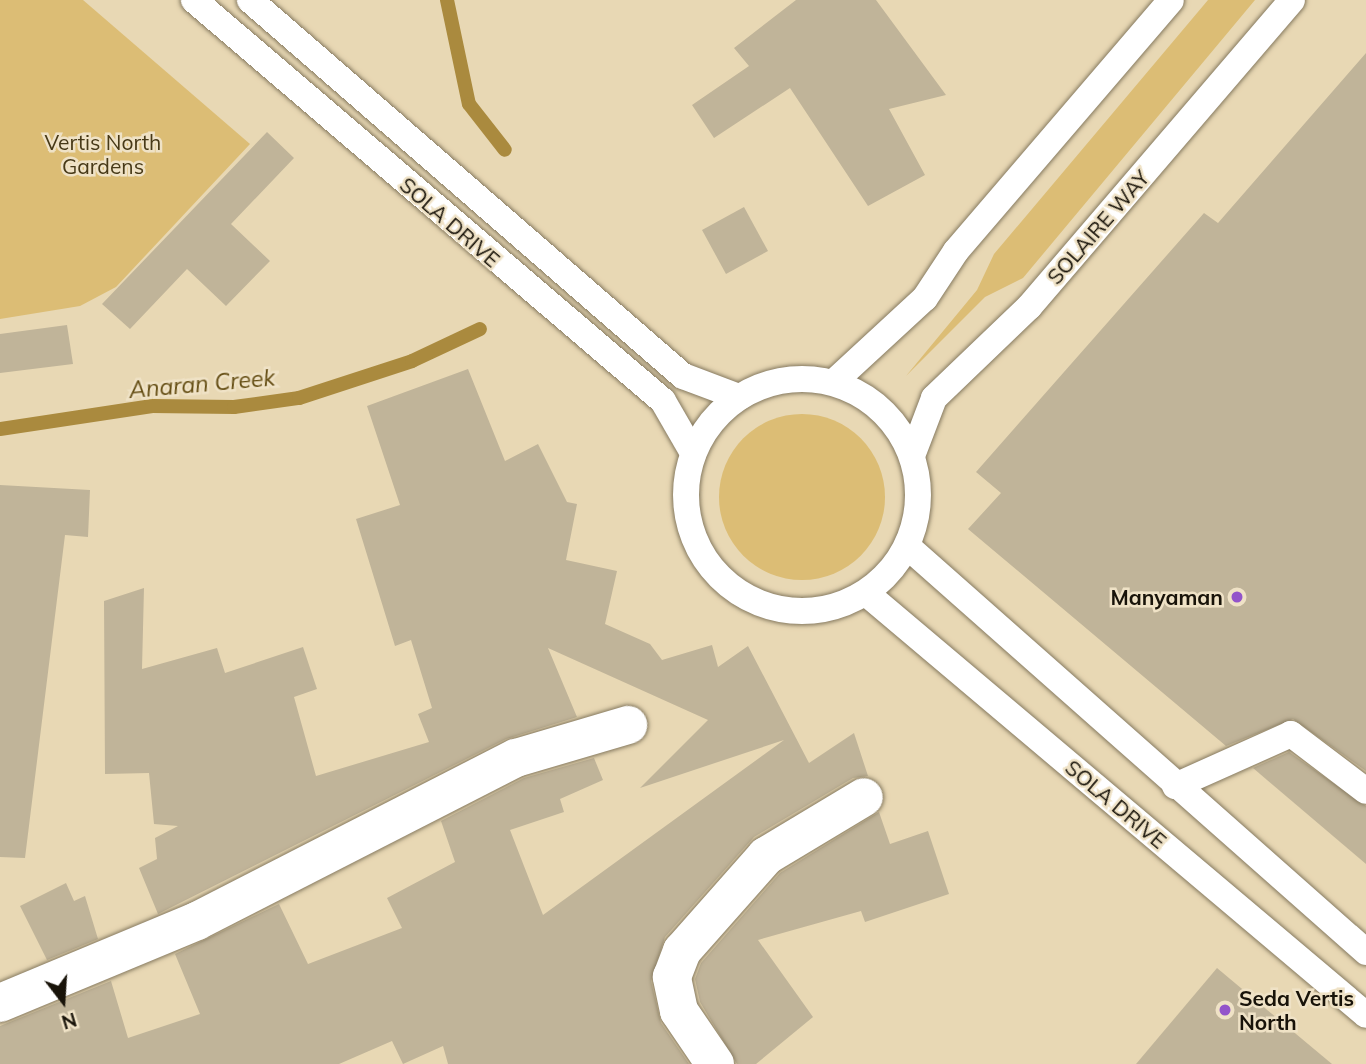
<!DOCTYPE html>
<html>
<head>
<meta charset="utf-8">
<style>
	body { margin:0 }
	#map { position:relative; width:1366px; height:1064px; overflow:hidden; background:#efe2c6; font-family:Mulish,sans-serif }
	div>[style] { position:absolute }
	.built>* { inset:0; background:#e8d8b4 }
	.green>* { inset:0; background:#dcbd75 }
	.round { border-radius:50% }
	.stream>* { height:14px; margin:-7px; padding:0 7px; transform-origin:7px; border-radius:7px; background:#aa8a3e }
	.building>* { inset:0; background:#c0b499 }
	.roads { filter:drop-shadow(0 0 2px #867a60) drop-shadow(0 0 2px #867a60) }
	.service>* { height:26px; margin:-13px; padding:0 13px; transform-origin:13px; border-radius:13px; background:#fff }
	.service>.ring { margin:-13px; padding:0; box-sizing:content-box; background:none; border:26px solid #fff; border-radius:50% }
	.minor>* { height:38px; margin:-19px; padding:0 19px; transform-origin:19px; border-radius:19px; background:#fff }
	.dots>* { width:19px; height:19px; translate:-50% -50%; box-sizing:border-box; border:4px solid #efe2c6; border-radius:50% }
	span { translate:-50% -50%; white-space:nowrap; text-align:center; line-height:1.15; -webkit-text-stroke:5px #efe2c6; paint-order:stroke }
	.park-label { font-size:21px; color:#473917 }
	.street-label { font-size:21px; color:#181309 }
	.poi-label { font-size:21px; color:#181309; font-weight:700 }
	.right { translate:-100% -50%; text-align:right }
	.left { translate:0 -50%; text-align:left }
	.water-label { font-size:23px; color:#644d13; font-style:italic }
	.north { position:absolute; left:28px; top:966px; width:70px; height:70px; -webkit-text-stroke:5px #efe2c6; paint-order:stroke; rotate:163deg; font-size:19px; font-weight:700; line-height:28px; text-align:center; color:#181309 }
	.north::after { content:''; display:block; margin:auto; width:24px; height:32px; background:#181309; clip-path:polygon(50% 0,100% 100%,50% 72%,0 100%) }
</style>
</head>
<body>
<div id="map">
	<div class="built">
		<div style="clip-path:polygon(0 0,1366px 0,1366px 1064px,0 1064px)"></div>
	</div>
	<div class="green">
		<div style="clip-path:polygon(0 0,83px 0,250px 144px,116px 287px,80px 306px,0 319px)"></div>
		<div style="clip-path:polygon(1208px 0,1255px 0,1023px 278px,985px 297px,906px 376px,977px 290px,994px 254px)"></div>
		<div class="round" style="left:719px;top:414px;width:166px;height:166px"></div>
	</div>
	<div class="stream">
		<div style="left:447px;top:0;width:106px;rotate:78.1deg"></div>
		<div style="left:469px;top:104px;width:58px;rotate:52deg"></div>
		<div style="left:0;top:429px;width:154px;rotate:-8.6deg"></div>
		<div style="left:152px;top:406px;width:82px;rotate:0.7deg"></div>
		<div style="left:234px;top:407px;width:66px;rotate:-7.9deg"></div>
		<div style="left:299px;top:398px;width:119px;rotate:-18.1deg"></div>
		<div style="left:412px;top:361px;width:75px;rotate:-25.2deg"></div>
	</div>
	<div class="building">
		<div style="clip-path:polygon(796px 0,876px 0,946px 95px,889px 109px,925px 175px,868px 206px,790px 88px,714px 138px,692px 105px,749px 66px,734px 48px)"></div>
		<div style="clip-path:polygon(1366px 53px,1366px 771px,1293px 719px,1226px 746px,968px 529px,1001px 493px,976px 472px,1204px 213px,1218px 223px)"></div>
		<div style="clip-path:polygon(267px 132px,294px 158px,231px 224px,270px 261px,226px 306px,187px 269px,130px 329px,102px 304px)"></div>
		<div style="clip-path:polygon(744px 207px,768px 251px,726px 274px,702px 230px)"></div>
		<div style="clip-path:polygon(67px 325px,73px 364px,0 373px,0 334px)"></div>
		<div style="clip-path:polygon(468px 369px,505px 461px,538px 444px,567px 502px,577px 504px,566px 560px,617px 571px,605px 624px,650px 644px,662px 660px,712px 645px,718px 667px,748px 646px,809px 763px,854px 733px,868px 776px,853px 778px,754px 837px,665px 937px,651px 981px,661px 1023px,689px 1064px,448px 1064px,443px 1046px,403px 1064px,392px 1041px,339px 1064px,0 1064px,0 1026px,111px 981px,128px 1038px,200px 1014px,175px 954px,279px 904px,308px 964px,402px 928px,387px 898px,455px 862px,441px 821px,524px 778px,594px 758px,603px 780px,560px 799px,564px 812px,510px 830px,543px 915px,784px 740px,640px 788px,708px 720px,548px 648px,577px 717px,506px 739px,158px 914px,139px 868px,157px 859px,155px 838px,178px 826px,154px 824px,149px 773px,105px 774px,104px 601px,144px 588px,142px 669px,217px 648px,225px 673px,303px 647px,317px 689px,294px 697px,316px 776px,429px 742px,418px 714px,432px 708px,411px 640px,395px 646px,356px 519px,400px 505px,367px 406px)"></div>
		<div style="clip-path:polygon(0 485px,90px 490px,88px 537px,65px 535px,25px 858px,0 857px)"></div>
		<div style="clip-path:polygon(1289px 752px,1366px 806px,1366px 864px,1253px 768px)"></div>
		<div style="clip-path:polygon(879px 812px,890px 844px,928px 831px,949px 894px,865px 922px,861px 911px,758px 940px,813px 1017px,756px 1064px,737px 1064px,700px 1002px,695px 979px,701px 963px,780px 873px)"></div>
		<div style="clip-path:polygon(66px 883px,74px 901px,85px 896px,98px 939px,47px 960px,20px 906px)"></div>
		<div style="clip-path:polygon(1217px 968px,1332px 1064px,1136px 1064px)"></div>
	</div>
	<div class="roads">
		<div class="service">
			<div style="left:194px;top:0;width:617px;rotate:40.53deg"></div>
			<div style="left:663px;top:401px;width:60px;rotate:60deg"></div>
			<div style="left:250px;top:0;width:573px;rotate:40.97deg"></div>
			<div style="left:683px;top:376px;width:60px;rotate:20.6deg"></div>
			<div class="ring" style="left:686px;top:379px;width:206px;height:206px"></div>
			<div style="left:835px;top:381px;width:122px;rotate:-42.7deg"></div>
			<div style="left:925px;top:298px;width:56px;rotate:-56.6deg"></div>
			<div style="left:956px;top:251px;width:330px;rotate:-49.4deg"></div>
			<div style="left:912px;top:456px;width:62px;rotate:-69.2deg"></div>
			<div style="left:934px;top:398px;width:132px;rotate:-43.8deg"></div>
			<div style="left:1029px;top:307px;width:404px;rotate:-49.4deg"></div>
			<div style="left:907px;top:546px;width:613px;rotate:41.49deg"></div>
			<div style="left:866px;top:593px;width:654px;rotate:40.16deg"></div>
			<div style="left:1175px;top:786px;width:127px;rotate:-24.1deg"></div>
			<div style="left:1291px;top:734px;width:94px;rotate:37.2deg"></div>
		</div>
		<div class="minor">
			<div style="left:0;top:1003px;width:213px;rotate:-22.6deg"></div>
			<div style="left:197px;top:921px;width:358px;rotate:-27.1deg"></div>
			<div style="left:516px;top:758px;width:117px;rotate:-16.4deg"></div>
			<div style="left:715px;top:1064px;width:64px;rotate:-124.2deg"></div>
			<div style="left:679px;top:1011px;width:35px;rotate:-102deg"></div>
			<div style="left:672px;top:977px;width:28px;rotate:-69deg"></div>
			<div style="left:682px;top:951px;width:127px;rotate:-48.5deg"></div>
			<div style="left:766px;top:856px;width:114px;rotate:-31deg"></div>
		</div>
	</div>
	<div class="dots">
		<div style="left:1237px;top:597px;background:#9354ca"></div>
		<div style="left:1225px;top:1010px;background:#9354ca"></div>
	</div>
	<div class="park-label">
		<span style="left:103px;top:154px">Vertis North<br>Gardens</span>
	</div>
	<div class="street-label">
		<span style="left:450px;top:222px;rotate:41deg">SOLA DRIVE</span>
		<span style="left:1098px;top:227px;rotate:-49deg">SOLAIRE WAY</span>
		<span style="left:1116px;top:804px;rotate:40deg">SOLA DRIVE</span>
	</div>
	<div class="poi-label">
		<span class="right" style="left:1223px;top:597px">Manyaman</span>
		<span class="left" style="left:1239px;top:1010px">Seda Vertis<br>North</span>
	</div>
	<div class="water-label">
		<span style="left:202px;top:384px;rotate:-5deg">Anaran Creek</span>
	</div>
	<div class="north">N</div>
</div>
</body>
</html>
